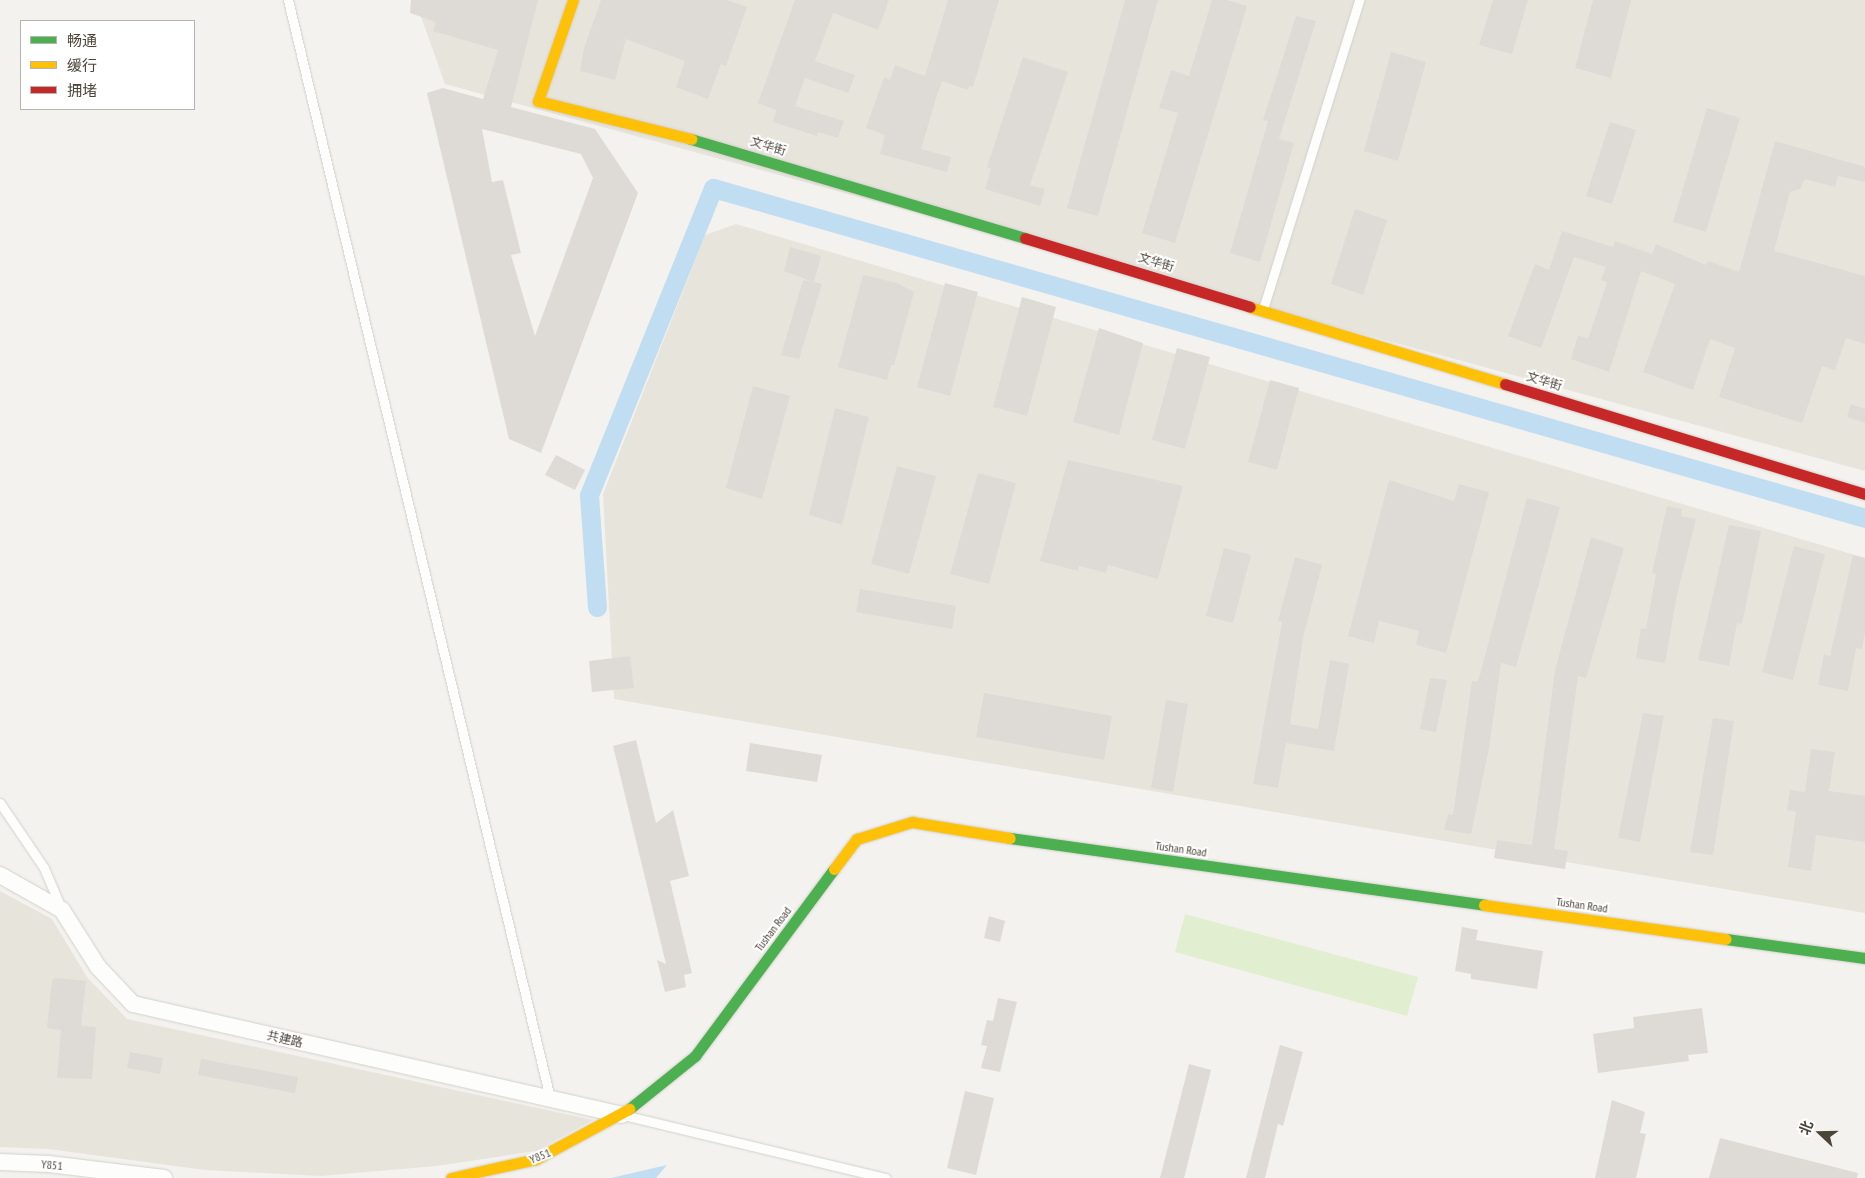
<!DOCTYPE html>
<html>
<head>
<meta charset="utf-8">
<style>
	body { margin:0 }
	#map { position:relative; width:1865px; height:1178px; overflow:hidden; background:#f4f2ee; font-family:"PT Sans Narrow","Noto Sans SC",sans-serif }
	div>[style] { position:absolute }
	.residential>* { inset:0; background:#e7e4dc }
	.green>* { inset:0; background:#e1eecf }
	.water>* { inset:0; background:#c0ddf1 }
	.canal>* { height:19px; margin:-9.5px; padding:0 9.5px; transform-origin:9.5px; border-radius:9.5px; background:#c0ddf1 }
	.building>* { inset:0; background:#dedbd6 }
	.roads { filter:drop-shadow(0 0 1px #d2d0cb) drop-shadow(0 0 1px #d2d0cb) }
	.lane>* { height:9px; margin:-4.5px; padding:0 4.5px; transform-origin:4.5px; border-radius:4.5px; background:#fdfdfc }
	.street>* { height:16px; margin:-8px; padding:0 8px; transform-origin:8px; border-radius:8px; background:#fdfdfc }
	.fast>* { height:11px; margin:-5.5px; padding:0 5.5px; transform-origin:5.5px; border-radius:5.5px; background:#4caf50 }
	.slow>* { height:11px; margin:-5.5px; padding:0 5.5px; transform-origin:5.5px; border-radius:5.5px; background:#ffc107 }
	.jam>* { height:11px; margin:-5.5px; padding:0 5.5px; transform-origin:5.5px; border-radius:5.5px; background:#c62828 }
	span { translate:-50% -50%; white-space:nowrap; text-align:center; line-height:1.15; -webkit-text-stroke:4px #fff; paint-order:stroke }
	.street-label { font-size:12px; color:#4b4439 }
	.legend { position:absolute; left:20px; top:20px; width:175px; height:90px; box-sizing:border-box; background:#fff; border:1px solid #b7b4b0; margin:0; padding:6px 9px; list-style:none; font-size:15px; color:#4b4439 }
	.legend li { display:flex; align-items:center; gap:10px; height:25px }
	.legend b { width:25px; border:1px solid #b7b4b0 }
	.north { position:absolute; left:1795px; top:1108px; width:50px; height:50px; -webkit-text-stroke:4px #fff; paint-order:stroke; rotate:291deg; font-size:14px; font-weight:700; line-height:20px; text-align:center; color:#4b4439 }
	.north::after { content:''; display:block; margin:auto; width:18px; height:22px; background:#4b4439; clip-path:polygon(50% 0,100% 100%,50% 72%,0 100%) }
</style>
</head>
<body>
<div id="map">
	<div class="residential">
		<div style="clip-path:polygon(415px 0,1865px 0,1865px 471px,445px 84px)"></div>
		<div style="clip-path:polygon(736px 224px,1865px 558px,1865px 913px,614px 699px,603px 494px,705px 235px)"></div>
		<div style="clip-path:polygon(0 891px,52px 919px,87px 977px,127px 1019px,593px 1120px,536px 1151px,436px 1166px,321px 1176px,205px 1170px,48px 1149px,0 1147px)"></div>
	</div>
	<div class="green">
		<div style="clip-path:polygon(1185px 914px,1418px 977px,1407px 1016px,1175px 952px)"></div>
	</div>
	<div class="water">
		<div style="clip-path:polygon(667px 1165px,656px 1178px,611px 1178px)"></div>
	</div>
	<div class="canal">
		<div style="left:597px;top:607px;width:112px;rotate:-94.1deg"></div>
		<div style="left:589px;top:495px;width:331px;rotate:-68deg"></div>
		<div style="left:713px;top:188px;width:1198px;rotate:15.98deg"></div>
	</div>
	<div class="building">
		<div style="clip-path:polygon(evenodd,411px 0,538px 0,511px 107px,595px 129px,638px 193px,541px 453px,509px 439px,427px 93px,443px 88px,483px 99px,498px 50px,433px 31px,436px 22px,410px 13px,411px 0,482px 129px,581px 154px,593px 178px,535px 336px,511px 255px,521px 253px,503px 180px,492px 182px,482px 129px)"></div>
		<div style="clip-path:polygon(601px 0,727px 0,747px 7px,726px 66px,721px 64px,708px 99px,676px 87px,685px 61px,626px 39px,615px 80px,580px 71px,584px 48px)"></div>
		<div style="clip-path:polygon(795px 0,889px 0,878px 30px,833px 13px,815px 61px,855px 75px,848px 93px,805px 78px,795px 106px,844px 121px,838px 138px,818px 132px,817px 136px,773px 122px,776px 110px,758px 103px)"></div>
		<div style="clip-path:polygon(948px 0,999px 0,973px 87px,969px 86px,968px 90px,942px 81px,937px 95px,921px 149px,951px 157px,947px 172px,880px 154px,885px 135px,866px 128px,884px 77px,890px 80px,895px 65px,925px 76px)"></div>
		<div style="clip-path:polygon(1125px 0,1158px 0,1098px 216px,1067px 208px)"></div>
		<div style="clip-path:polygon(1212px 0,1227px 0,1247px 6px,1175px 243px,1142px 233px,1178px 113px,1159px 108px,1171px 70px,1189px 76px)"></div>
		<div style="clip-path:polygon(1493px 0,1528px 0,1512px 54px,1479px 45px)"></div>
		<div style="clip-path:polygon(1593px 0,1631px 0,1611px 78px,1575px 68px)"></div>
		<div style="clip-path:polygon(1296px 16px,1316px 21px,1279px 139px,1294px 143px,1260px 262px,1230px 253px,1268px 121px,1263px 120px)"></div>
		<div style="clip-path:polygon(1391px 52px,1426px 62px,1398px 161px,1364px 151px)"></div>
		<div style="clip-path:polygon(1023px 57px,1068px 72px,1030px 185px,1045px 189px,1040px 206px,985px 189px,991px 169px,987px 167px)"></div>
		<div style="clip-path:polygon(1707px 108px,1740px 118px,1706px 232px,1673px 222px)"></div>
		<div style="clip-path:polygon(1610px 122px,1636px 130px,1612px 204px,1586px 196px)"></div>
		<div style="clip-path:polygon(1775px 141px,1865px 167px,1865px 182px,1838px 176px,1835px 187px,1805px 179px,1800px 189px,1790px 192px,1774px 251px,1865px 276px,1865px 344px,1846px 338px,1835px 370px,1822px 366px,1802px 423px,1719px 397px,1735px 348px,1710px 339px,1693px 390px,1643px 372px,1675px 284px,1641px 271px,1609px 372px,1571px 359px,1578px 335px,1588px 339px,1607px 282px,1601px 280px,1606px 267px,1574px 257px,1541px 348px,1508px 336px,1535px 264px,1549px 270px,1562px 231px,1613px 247px,1615px 241px,1652px 254px,1656px 244px,1706px 265px,1708px 261px,1739px 272px)"></div>
		<div style="clip-path:polygon(1355px 209px,1387px 220px,1363px 295px,1331px 284px)"></div>
		<div style="clip-path:polygon(790px 247px,821px 256px,814px 282px,822px 284px,799px 359px,781px 355px,803px 280px,813px 282px,784px 271px)"></div>
		<div style="clip-path:polygon(863px 275px,897px 283px,914px 292px,894px 365px,891px 365px,887px 380px,838px 367px)"></div>
		<div style="clip-path:polygon(945px 283px,978px 292px,950px 396px,917px 387px)"></div>
		<div style="clip-path:polygon(1022px 297px,1056px 307px,1027px 416px,993px 407px)"></div>
		<div style="clip-path:polygon(1099px 328px,1143px 343px,1119px 435px,1073px 422px)"></div>
		<div style="clip-path:polygon(1177px 348px,1210px 357px,1185px 449px,1152px 440px)"></div>
		<div style="clip-path:polygon(1270px 380px,1299px 388px,1277px 470px,1248px 462px)"></div>
		<div style="clip-path:polygon(753px 386px,790px 396px,762px 499px,726px 488px)"></div>
		<div style="clip-path:polygon(1851px 404px,1865px 409px,1865px 423px,1847px 417px)"></div>
		<div style="clip-path:polygon(835px 408px,869px 417px,842px 525px,809px 515px)"></div>
		<div style="clip-path:polygon(556px 455px,585px 470px,575px 490px,545px 475px)"></div>
		<div style="clip-path:polygon(1068px 460px,1183px 486px,1158px 579px,1108px 565px,1106px 573px,1079px 566px,1078px 571px,1040px 561px)"></div>
		<div style="clip-path:polygon(897px 466px,936px 476px,909px 574px,871px 564px)"></div>
		<div style="clip-path:polygon(978px 473px,1016px 483px,989px 584px,950px 574px)"></div>
		<div style="clip-path:polygon(1389px 480px,1454px 501px,1459px 484px,1489px 492px,1446px 653px,1416px 645px,1419px 631px,1379px 621px,1374px 643px,1348px 636px)"></div>
		<div style="clip-path:polygon(1527px 498px,1560px 507px,1516px 667px,1501px 663px,1489px 748px,1471px 834px,1444px 830px,1448px 814px,1453px 815px,1472px 681px,1478px 682px)"></div>
		<div style="clip-path:polygon(1667px 506px,1682px 509px,1681px 516px,1696px 519px,1677px 595px,1665px 663px,1636px 658px,1641px 628px,1646px 629px,1656px 574px,1652px 573px)"></div>
		<div style="clip-path:polygon(1729px 525px,1761px 531px,1742px 624px,1737px 623px,1729px 666px,1698px 660px)"></div>
		<div style="clip-path:polygon(1591px 537px,1624px 548px,1586px 678px,1578px 676px,1554px 849px,1568px 851px,1565px 869px,1494px 858px,1497px 840px,1532px 845px,1555px 670px)"></div>
		<div style="clip-path:polygon(1794px 546px,1825px 554px,1793px 680px,1762px 672px)"></div>
		<div style="clip-path:polygon(1224px 548px,1251px 555px,1233px 623px,1206px 616px)"></div>
		<div style="clip-path:polygon(1853px 555px,1865px 558px,1865px 632px,1862px 649px,1856px 648px,1848px 691px,1818px 685px,1824px 654px,1830px 656px)"></div>
		<div style="clip-path:polygon(1295px 557px,1322px 565px,1303px 638px,1290px 724px,1318px 729px,1330px 660px,1349px 664px,1334px 751px,1286px 743px,1278px 788px,1253px 784px,1282px 622px,1278px 621px)"></div>
		<div style="clip-path:polygon(860px 589px,956px 606px,952px 629px,856px 612px)"></div>
		<div style="clip-path:polygon(630px 656px,634px 688px,592px 692px,589px 661px)"></div>
		<div style="clip-path:polygon(1430px 678px,1447px 680px,1436px 732px,1420px 729px)"></div>
		<div style="clip-path:polygon(984px 693px,1112px 716px,1104px 760px,976px 737px)"></div>
		<div style="clip-path:polygon(1166px 700px,1188px 704px,1173px 792px,1151px 788px)"></div>
		<div style="clip-path:polygon(1643px 713px,1664px 716px,1640px 842px,1618px 838px)"></div>
		<div style="clip-path:polygon(1713px 718px,1734px 721px,1713px 855px,1690px 852px)"></div>
		<div style="clip-path:polygon(636px 740px,656px 823px,673px 810px,689px 876px,670px 881px,692px 973px,684px 975px,686px 987px,665px 992px,657px 960px,666px 964px,613px 746px)"></div>
		<div style="clip-path:polygon(750px 743px,822px 755px,817px 782px,746px 771px)"></div>
		<div style="clip-path:polygon(1811px 749px,1835px 752px,1829px 791px,1865px 796px,1865px 842px,1816px 835px,1811px 871px,1788px 867px,1796px 812px,1787px 810px,1790px 790px,1805px 792px)"></div>
		<div style="clip-path:polygon(989px 916px,1005px 921px,1000px 942px,984px 938px)"></div>
		<div style="clip-path:polygon(1462px 927px,1478px 930px,1476px 940px,1543px 951px,1537px 989px,1471px 979px,1471px 974px,1455px 971px)"></div>
		<div style="clip-path:polygon(56px 978px,86px 981px,81px 1026px,96px 1027px,92px 1079px,57px 1078px,61px 1030px,47px 1028px,52px 980px)"></div>
		<div style="clip-path:polygon(998px 998px,1017px 1002px,1000px 1072px,981px 1068px,987px 1046px,981px 1045px,987px 1020px,993px 1021px)"></div>
		<div style="clip-path:polygon(1702px 1008px,1708px 1053px,1688px 1055px,1689px 1061px,1598px 1073px,1593px 1034px,1634px 1028px,1633px 1017px)"></div>
		<div style="clip-path:polygon(1280px 1045px,1303px 1052px,1283px 1126px,1278px 1124px,1265px 1178px,1246px 1178px)"></div>
		<div style="clip-path:polygon(130px 1052px,163px 1058px,160px 1074px,127px 1068px)"></div>
		<div style="clip-path:polygon(201px 1059px,298px 1077px,295px 1093px,198px 1075px)"></div>
		<div style="clip-path:polygon(1189px 1064px,1211px 1070px,1184px 1178px,1160px 1178px)"></div>
		<div style="clip-path:polygon(965px 1091px,994px 1098px,976px 1175px,947px 1168px)"></div>
		<div style="clip-path:polygon(1612px 1100px,1645px 1112px,1640px 1133px,1646px 1134px,1636px 1178px,1595px 1178px)"></div>
		<div style="clip-path:polygon(1720px 1138px,1858px 1173px,1857px 1178px,1709px 1178px)"></div>
	</div>
	<div class="roads">
		<div class="lane">
			<div style="left:288px;top:0;width:1129px;rotate:76.58deg"></div>
			<div style="left:1263px;top:309px;width:324px;rotate:-72.7deg"></div>
			<div style="left:0;top:803px;width:78px;rotate:55.9deg"></div>
			<div style="left:44px;top:868px;width:43px;rotate:67deg"></div>
			<div style="left:627px;top:1116px;width:266px;rotate:13.5deg"></div>
		</div>
		<div class="street">
			<div style="left:0;top:875px;width:71px;rotate:29.4deg"></div>
			<div style="left:62px;top:910px;width:67px;rotate:57.7deg"></div>
			<div style="left:98px;top:967px;width:51px;rotate:46.6deg"></div>
			<div style="left:133px;top:1004px;width:501px;rotate:12.79deg"></div>
			<div style="left:0;top:1162px;width:49px;rotate:2.3deg"></div>
			<div style="left:49px;top:1164px;width:116px;rotate:6.9deg"></div>
		</div>
		<div class="fast">
			<div style="left:691px;top:139px;width:348px;rotate:16.5deg"></div>
			<div style="left:1010px;top:838px;width:479px;rotate:8deg"></div>
			<div style="left:1726px;top:939px;width:140px;rotate:7.8deg"></div>
			<div style="left:629px;top:1109px;width:85px;rotate:-38.8deg"></div>
			<div style="left:695px;top:1056px;width:233px;rotate:-53.4deg"></div>
		</div>
		<div class="slow">
			<div style="left:573px;top:0;width:107px;rotate:109.1deg"></div>
			<div style="left:538px;top:101px;width:158px;rotate:13.9deg"></div>
			<div style="left:1250px;top:307px;width:266px;rotate:16.8deg"></div>
			<div style="left:834px;top:869px;width:38px;rotate:-53deg"></div>
			<div style="left:857px;top:839px;width:58px;rotate:-17.2deg"></div>
			<div style="left:912px;top:822px;width:99px;rotate:9.3deg"></div>
			<div style="left:1484px;top:905px;width:244px;rotate:8deg"></div>
			<div style="left:451px;top:1178px;width:87px;rotate:-12.6deg"></div>
			<div style="left:536px;top:1159px;width:106px;rotate:-28.3deg"></div>
		</div>
		<div class="jam">
			<div style="left:1025px;top:238px;width:235px;rotate:17deg"></div>
			<div style="left:1505px;top:384px;width:376px;rotate:17deg"></div>
		</div>
	</div>
	<div class="street-label">
		<span style="left:768px;top:146px;rotate:17deg">文华街</span>
		<span style="left:1156px;top:262px;rotate:17deg">文华街</span>
		<span style="left:1544px;top:381px;rotate:17deg">文华街</span>
		<span style="left:1181px;top:849px;rotate:8deg">Tushan Road</span>
		<span style="left:1582px;top:905px;rotate:8deg">Tushan Road</span>
		<span style="left:773px;top:929px;rotate:-53deg">Tushan Road</span>
		<span style="left:285px;top:1039px;rotate:13deg">共建路</span>
		<span style="left:540px;top:1156px;rotate:-22deg">Y851</span>
		<span style="left:52px;top:1165px;rotate:5deg">Y851</span>
	</div>
	<ul class="legend">
	<li><b style="height:6px;background:#4caf50"></b>畅通</li>
	<li><b style="height:6px;background:#ffc107"></b>缓行</li>
	<li><b style="height:6px;background:#c62828"></b>拥堵</li>
	</ul>
	<div class="north">北</div>
</div>
</body>
</html>
